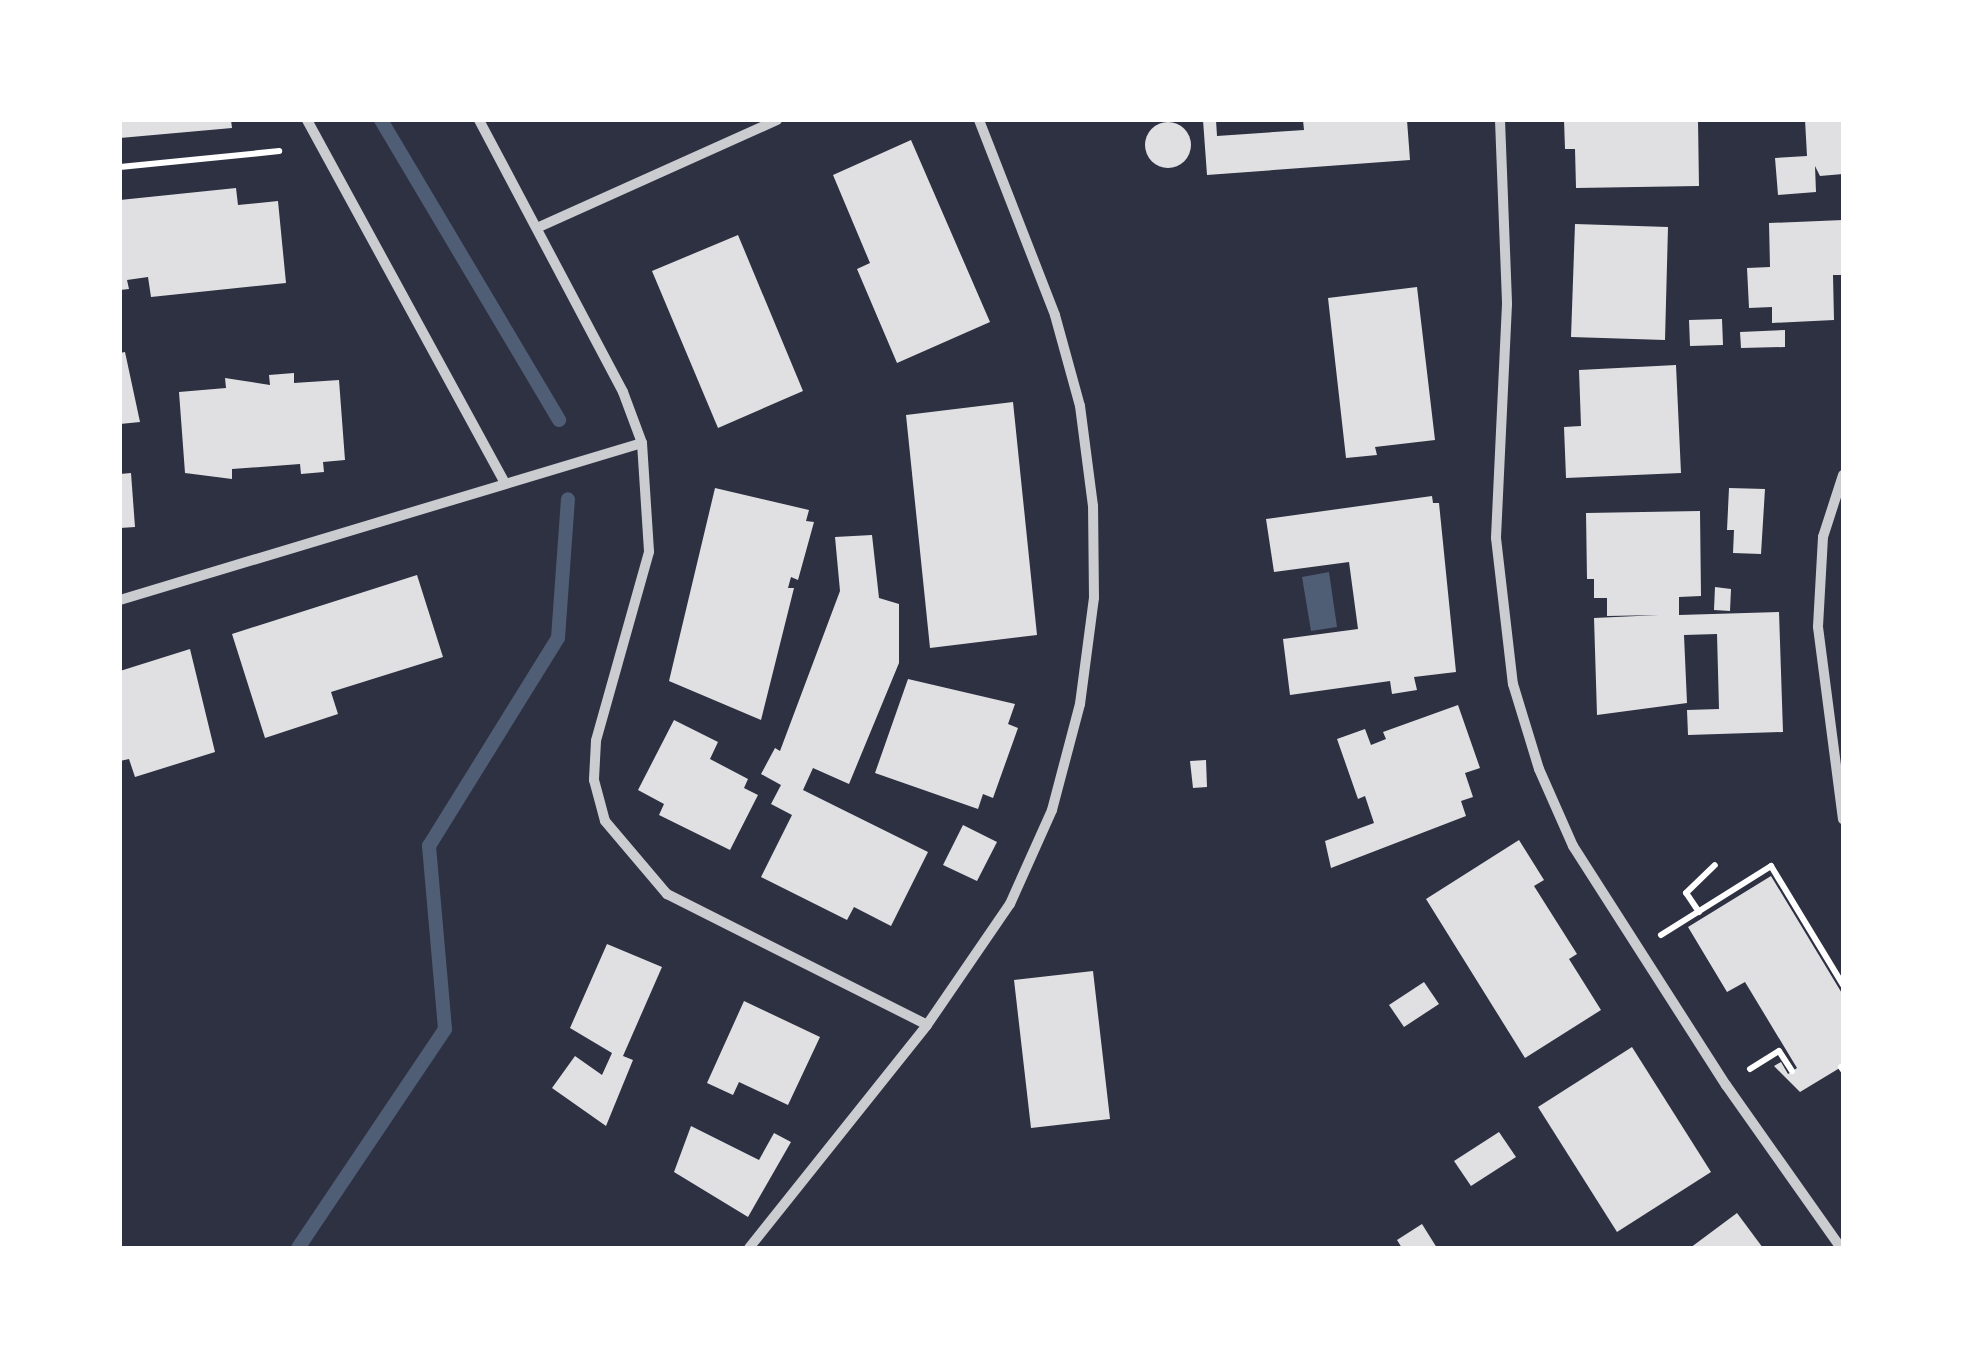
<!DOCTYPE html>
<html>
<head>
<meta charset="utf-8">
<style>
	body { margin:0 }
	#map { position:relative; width:1963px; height:1368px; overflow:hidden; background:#2d3142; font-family:Overpass,sans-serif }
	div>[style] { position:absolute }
	.water>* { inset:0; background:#4f5d75 }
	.stream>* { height:14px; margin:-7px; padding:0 7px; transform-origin:7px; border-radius:7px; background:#4f5d75 }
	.building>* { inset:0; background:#e0e0e3 }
	.round { border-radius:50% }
	.path>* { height:6px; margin:-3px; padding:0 3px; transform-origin:3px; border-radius:3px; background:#fff }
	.minor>* { height:10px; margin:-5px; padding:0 5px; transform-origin:5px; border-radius:5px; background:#caccd0 }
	span { translate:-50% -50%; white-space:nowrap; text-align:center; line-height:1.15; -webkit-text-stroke:10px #fff; paint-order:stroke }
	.frame { position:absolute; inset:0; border:122px solid #fff; pointer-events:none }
</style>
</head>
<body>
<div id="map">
	<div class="water">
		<div style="clip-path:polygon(1329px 572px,1337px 627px,1311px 631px,1302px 577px)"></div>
	</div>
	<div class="stream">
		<div style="left:381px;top:120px;width:349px;rotate:59.3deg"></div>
		<div style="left:298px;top:1248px;width:264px;rotate:-56.1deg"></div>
		<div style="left:445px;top:1029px;width:184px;rotate:-95deg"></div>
		<div style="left:429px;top:846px;width:245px;rotate:-58.2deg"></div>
		<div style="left:558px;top:638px;width:139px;rotate:-85.9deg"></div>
	</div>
	<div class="building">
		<div style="clip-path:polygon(120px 120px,231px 120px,232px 128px,120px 138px)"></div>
		<div style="clip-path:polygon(1203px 120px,1216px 120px,1217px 136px,1304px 130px,1303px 120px,1407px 120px,1410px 160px,1207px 175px)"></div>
		<div style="clip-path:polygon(1564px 120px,1698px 120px,1699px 186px,1576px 188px,1575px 149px,1565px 149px)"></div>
		<div style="clip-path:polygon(1805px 120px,1843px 120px,1843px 174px,1820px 176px,1815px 166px,1816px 192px,1778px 195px,1775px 158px,1807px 156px)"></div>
		<div class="round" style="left:1145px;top:122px;width:46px;height:46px"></div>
		<div style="clip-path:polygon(911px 140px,990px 322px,897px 363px,857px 269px,870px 263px,833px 175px)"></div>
		<div style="clip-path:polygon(236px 188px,238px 205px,278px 201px,286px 283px,151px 297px,148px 277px,127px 280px,129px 289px,120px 290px,120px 200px)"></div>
		<div style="clip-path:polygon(1843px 220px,1843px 275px,1833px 275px,1834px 320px,1772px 323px,1772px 307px,1749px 308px,1747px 268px,1770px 267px,1769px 223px)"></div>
		<div style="clip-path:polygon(1575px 224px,1668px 227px,1665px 340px,1571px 337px)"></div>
		<div style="clip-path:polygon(738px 235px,803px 391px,718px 428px,652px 271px)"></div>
		<div style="clip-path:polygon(1417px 287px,1435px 440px,1375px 447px,1377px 455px,1346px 458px,1328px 298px)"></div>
		<div style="clip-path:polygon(1722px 319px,1723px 345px,1690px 346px,1689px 320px)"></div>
		<div style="clip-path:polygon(1785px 330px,1785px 347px,1741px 348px,1740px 332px)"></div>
		<div style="clip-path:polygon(125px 352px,140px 422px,120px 424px,120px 353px)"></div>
		<div style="clip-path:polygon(1676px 365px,1681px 473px,1566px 478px,1564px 427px,1581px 426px,1579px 370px)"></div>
		<div style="clip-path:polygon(294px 373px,294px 383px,339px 380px,345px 460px,323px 462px,324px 472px,301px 474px,300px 464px,232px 469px,232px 479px,185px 473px,179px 392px,226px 388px,225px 378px,270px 385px,269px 375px)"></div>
		<div style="clip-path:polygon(1013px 402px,1037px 635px,930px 648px,906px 415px)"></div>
		<div style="clip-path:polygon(131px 473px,135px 527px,120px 528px,120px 474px)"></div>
		<div style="clip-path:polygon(715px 488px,809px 510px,806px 521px,814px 522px,798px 580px,791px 577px,788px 588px,794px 588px,761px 720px,669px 681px)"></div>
		<div style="clip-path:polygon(1729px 488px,1765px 489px,1761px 554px,1733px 553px,1734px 530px,1727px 530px)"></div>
		<div style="clip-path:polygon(1432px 496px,1433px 503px,1439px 503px,1456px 672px,1414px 677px,1417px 690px,1392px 694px,1390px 681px,1290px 695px,1283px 639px,1358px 629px,1349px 562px,1274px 572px,1266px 519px)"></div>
		<div style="clip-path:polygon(1700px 511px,1701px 596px,1679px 597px,1679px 615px,1779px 612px,1783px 732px,1688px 735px,1687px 710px,1719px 709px,1717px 634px,1684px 635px,1687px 703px,1597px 715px,1594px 618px,1659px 615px,1607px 616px,1607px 598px,1594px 598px,1594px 579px,1587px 579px,1586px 513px)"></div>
		<div style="clip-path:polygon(872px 535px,879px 598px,899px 604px,899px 663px,849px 784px,813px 768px,803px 790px,928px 852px,891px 926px,854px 907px,847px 920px,761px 877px,792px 815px,771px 804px,781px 785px,761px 774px,775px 748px,780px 751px,840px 591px,835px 537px)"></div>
		<div style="clip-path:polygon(417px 575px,443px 657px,331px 692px,338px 714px,265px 738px,232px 634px)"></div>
		<div style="clip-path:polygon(1715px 587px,1731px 589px,1730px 611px,1714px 610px)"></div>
		<div style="clip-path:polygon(190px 649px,215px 752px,135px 777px,129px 759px,120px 761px,120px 671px)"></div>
		<div style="clip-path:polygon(908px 679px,1015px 704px,1008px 724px,1018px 728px,993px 798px,983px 794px,978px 809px,875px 773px)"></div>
		<div style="clip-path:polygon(1458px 705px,1480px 768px,1465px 773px,1473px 797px,1461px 801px,1466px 816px,1331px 868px,1325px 841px,1374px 823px,1365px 796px,1358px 799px,1337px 739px,1365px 729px,1371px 745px,1386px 739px,1383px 732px)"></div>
		<div style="clip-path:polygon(674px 720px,718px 742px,710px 759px,748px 779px,744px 788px,758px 795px,730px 850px,659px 815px,664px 804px,638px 790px)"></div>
		<div style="clip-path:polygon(1206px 760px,1207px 787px,1193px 788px,1190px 761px)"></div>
		<div style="clip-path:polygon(963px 825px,997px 842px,977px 881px,943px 865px)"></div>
		<div style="clip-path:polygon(1519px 840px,1544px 880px,1534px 886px,1577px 954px,1569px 959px,1601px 1010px,1525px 1058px,1426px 899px)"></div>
		<div style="clip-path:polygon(1771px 876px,1843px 995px,1843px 1066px,1800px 1092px,1774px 1066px,1781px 1062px,1788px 1074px,1797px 1068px,1745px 982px,1727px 992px,1688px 927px)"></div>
		<div style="clip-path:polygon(607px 944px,662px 967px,623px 1056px,633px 1060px,606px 1126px,552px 1088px,575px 1056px,602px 1075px,612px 1053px,570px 1028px)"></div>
		<div style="clip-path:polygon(1093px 971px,1110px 1119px,1031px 1128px,1014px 980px)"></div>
		<div style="clip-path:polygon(1424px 982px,1439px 1004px,1404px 1027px,1389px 1005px)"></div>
		<div style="clip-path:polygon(744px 1001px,820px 1037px,788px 1105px,739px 1082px,733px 1095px,707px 1083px)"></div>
		<div style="clip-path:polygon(1632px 1047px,1711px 1172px,1617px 1232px,1538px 1107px)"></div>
		<div style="clip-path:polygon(691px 1126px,759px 1160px,774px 1133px,791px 1142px,748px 1217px,674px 1172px)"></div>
		<div style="clip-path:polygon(1499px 1132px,1516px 1157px,1471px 1186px,1454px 1161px)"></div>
		<div style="clip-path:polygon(1737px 1213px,1763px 1248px,1690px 1248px)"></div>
		<div style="clip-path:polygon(1422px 1224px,1437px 1248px,1402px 1248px,1397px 1240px)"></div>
	</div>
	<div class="path">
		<div style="left:120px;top:167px;width:160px;rotate:-5.7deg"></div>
		<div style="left:1699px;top:912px;width:23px;rotate:-124deg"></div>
		<div style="left:1686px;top:893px;width:40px;rotate:-44deg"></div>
		<div style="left:1661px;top:935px;width:130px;rotate:-32.1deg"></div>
		<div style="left:1771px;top:866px;width:139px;rotate:58.8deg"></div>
		<div style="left:1841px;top:1067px;width:4px;rotate:56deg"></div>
		<div style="left:1750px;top:1069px;width:34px;rotate:-32deg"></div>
		<div style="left:1779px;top:1051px;width:24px;rotate:57deg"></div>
	</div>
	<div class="minor">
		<div style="left:307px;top:120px;width:410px;rotate:61.4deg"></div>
		<div style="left:479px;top:120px;width:308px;rotate:62.1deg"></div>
		<div style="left:623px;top:392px;width:54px;rotate:69.6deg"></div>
		<div style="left:642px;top:443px;width:109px;rotate:86.3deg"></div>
		<div style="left:649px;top:552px;width:196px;rotate:105.7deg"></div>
		<div style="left:596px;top:741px;width:39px;rotate:93deg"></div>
		<div style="left:594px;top:780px;width:42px;rotate:75deg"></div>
		<div style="left:605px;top:821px;width:96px;rotate:49.7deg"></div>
		<div style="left:667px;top:894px;width:291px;rotate:26.7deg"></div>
		<div style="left:1500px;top:120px;width:184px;rotate:87.8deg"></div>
		<div style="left:1507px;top:304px;width:234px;rotate:92.7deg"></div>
		<div style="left:1496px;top:538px;width:147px;rotate:83.4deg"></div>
		<div style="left:1513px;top:684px;width:89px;rotate:73deg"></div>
		<div style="left:1539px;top:769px;width:84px;rotate:66.2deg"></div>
		<div style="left:1573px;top:846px;width:284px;rotate:57.4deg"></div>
		<div style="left:1726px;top:1085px;width:199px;rotate:54.8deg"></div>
		<div style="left:539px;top:227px;width:261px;rotate:-24.2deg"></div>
		<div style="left:1843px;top:475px;width:65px;rotate:107.9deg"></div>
		<div style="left:1823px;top:537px;width:90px;rotate:93.2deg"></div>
		<div style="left:1818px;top:627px;width:194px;rotate:82.6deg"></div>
		<div style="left:120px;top:600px;width:545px;rotate:-16.74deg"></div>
		<div style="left:749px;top:1248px;width:285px;rotate:-51.4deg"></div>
		<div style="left:927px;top:1025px;width:147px;rotate:-55.6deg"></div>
		<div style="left:1010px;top:904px;width:103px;rotate:-65.9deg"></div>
		<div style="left:1052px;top:810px;width:110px;rotate:-75.2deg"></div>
		<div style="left:1080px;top:704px;width:107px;rotate:-82.5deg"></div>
		<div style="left:1094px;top:598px;width:92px;rotate:-90.6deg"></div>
		<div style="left:1093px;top:506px;width:101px;rotate:-97.4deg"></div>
		<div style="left:1080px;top:406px;width:94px;rotate:-105.4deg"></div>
		<div style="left:1055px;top:315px;width:209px;rotate:-111.3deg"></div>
	</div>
	<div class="frame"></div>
</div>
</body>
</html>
